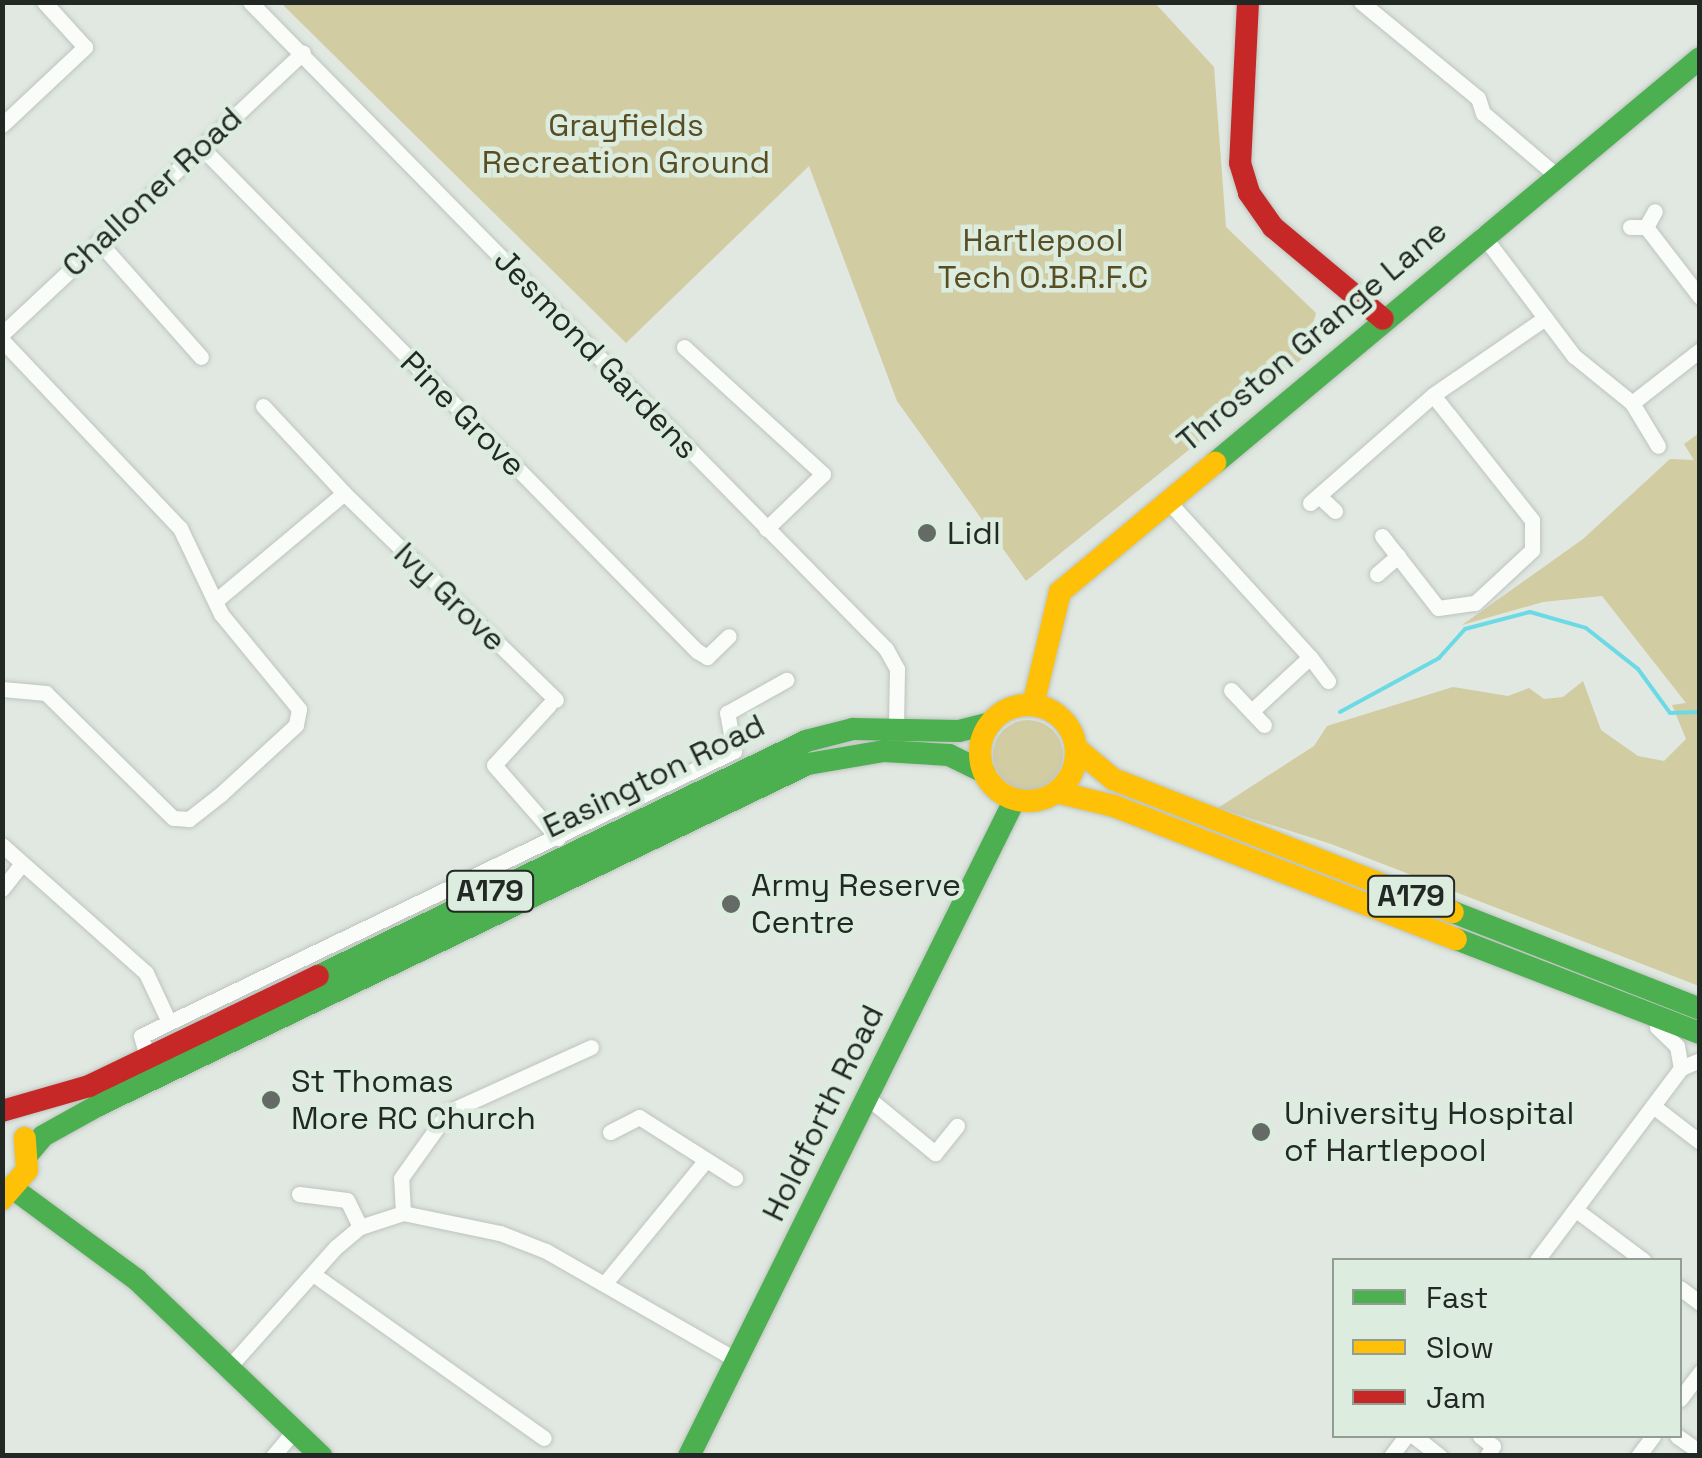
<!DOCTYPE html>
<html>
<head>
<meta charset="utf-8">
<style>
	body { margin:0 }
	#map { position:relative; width:1702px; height:1458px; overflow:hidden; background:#e0e8e1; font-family:"Space Grotesk",sans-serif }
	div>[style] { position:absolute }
	.green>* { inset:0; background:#d2cca3 }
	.round { border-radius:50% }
	.stream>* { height:4px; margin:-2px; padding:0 2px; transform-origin:2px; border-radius:2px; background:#6cdae5 }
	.roads { filter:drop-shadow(0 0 2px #bdc4be) drop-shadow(0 0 2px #bdc4be) }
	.street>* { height:15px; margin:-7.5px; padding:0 7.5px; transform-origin:7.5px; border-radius:7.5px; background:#fafcfa }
	.fast>* { height:22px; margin:-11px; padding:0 11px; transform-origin:11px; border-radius:11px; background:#4caf50 }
	.slow>* { height:22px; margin:-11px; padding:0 11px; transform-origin:11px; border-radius:11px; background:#ffc107 }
	.slow>.ring { margin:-11px; padding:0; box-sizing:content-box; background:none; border:22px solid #ffc107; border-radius:50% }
	.jam>* { height:22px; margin:-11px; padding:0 11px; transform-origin:11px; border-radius:11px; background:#c62828 }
	.dots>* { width:28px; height:28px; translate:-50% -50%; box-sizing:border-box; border:5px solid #dcecdf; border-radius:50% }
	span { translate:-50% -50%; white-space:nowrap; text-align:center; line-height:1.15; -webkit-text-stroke:9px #dcecdf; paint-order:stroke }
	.shield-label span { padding:2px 8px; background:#dcecdf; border:2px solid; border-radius:8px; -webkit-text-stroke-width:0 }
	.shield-label { font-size:30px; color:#222823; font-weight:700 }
	.park-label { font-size:32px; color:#584d23 }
	.street-label { font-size:32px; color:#222823 }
	.poi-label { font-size:32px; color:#222823 }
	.left { translate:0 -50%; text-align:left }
	.frame { position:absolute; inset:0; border:5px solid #222823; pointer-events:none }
	.legend { position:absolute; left:1332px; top:1258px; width:350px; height:180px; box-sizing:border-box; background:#dcecdf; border:2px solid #929e94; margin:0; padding:12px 18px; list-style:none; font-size:30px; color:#222823 }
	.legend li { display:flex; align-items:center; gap:20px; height:50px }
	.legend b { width:50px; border:2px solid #929e94 }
</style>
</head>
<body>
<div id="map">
	<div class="green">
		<div style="clip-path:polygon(281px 3px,1155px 3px,1214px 67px,1226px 227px,1316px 313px,1303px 358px,1026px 581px,897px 401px,809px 166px,626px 343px)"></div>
		<div style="clip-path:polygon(1699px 433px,1699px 986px,1331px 844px,1218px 808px,1314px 746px,1327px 726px,1453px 687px,1508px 696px,1529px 688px,1544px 699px,1563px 697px,1583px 681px,1601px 730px,1638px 756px,1664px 761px,1686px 739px,1672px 705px,1686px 703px,1602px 596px,1543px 602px,1462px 625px,1583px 539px,1670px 459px,1694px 460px,1684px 444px)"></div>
		<div class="round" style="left:993px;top:720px;width:70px;height:70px"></div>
	</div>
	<div class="stream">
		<div style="left:1340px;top:712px;width:113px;rotate:-28.6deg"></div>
		<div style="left:1439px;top:658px;width:39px;rotate:-48deg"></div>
		<div style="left:1465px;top:629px;width:67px;rotate:-14.7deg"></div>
		<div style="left:1530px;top:612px;width:58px;rotate:15.9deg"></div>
		<div style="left:1586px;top:628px;width:66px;rotate:38.3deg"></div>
		<div style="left:1638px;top:669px;width:54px;rotate:54deg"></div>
		<div style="left:1670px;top:713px;width:30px;rotate:-2deg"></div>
	</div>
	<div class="roads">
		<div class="street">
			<div style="left:250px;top:2px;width:907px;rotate:45.49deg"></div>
			<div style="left:886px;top:649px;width:23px;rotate:61deg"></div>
			<div style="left:897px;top:669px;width:58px;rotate:91deg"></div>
			<div style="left:1361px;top:2px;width:151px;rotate:39.4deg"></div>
			<div style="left:1478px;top:98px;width:16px;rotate:72deg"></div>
			<div style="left:1483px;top:113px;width:97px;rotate:40.4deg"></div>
			<div style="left:2px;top:125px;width:114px;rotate:-43.2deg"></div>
			<div style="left:85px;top:47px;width:61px;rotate:-132.3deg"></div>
			<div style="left:201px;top:147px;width:707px;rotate:45.46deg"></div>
			<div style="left:697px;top:651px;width:12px;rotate:31deg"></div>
			<div style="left:707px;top:657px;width:30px;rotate:-44deg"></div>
			<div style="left:1630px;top:227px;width:16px"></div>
			<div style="left:1646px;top:227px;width:18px;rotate:-61deg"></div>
			<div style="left:1646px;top:227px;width:88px;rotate:52.4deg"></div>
			<div style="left:1482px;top:234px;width:153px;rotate:53deg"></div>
			<div style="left:1574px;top:356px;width:75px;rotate:39deg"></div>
			<div style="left:1632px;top:403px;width:50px;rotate:58.8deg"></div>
			<div style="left:98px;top:241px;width:155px;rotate:48.4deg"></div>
			<div style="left:2px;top:334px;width:412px;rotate:-43.1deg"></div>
			<div style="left:2px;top:340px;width:259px;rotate:46.6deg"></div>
			<div style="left:180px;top:528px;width:95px;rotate:64.5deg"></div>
			<div style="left:221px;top:614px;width:123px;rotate:50.6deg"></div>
			<div style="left:299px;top:709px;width:16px;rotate:101deg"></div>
			<div style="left:296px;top:725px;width:102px;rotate:137.4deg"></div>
			<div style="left:221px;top:794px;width:41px;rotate:142deg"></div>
			<div style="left:189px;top:819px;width:16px;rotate:-176deg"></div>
			<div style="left:173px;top:818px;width:178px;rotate:-135.5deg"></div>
			<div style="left:46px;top:693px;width:44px;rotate:-174.8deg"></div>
			<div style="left:684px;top:347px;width:188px;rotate:42.4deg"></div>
			<div style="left:823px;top:474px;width:79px;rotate:136deg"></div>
			<div style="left:1632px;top:403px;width:86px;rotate:-37.9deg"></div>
			<div style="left:263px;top:406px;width:119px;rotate:47deg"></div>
			<div style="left:1319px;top:496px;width:22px;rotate:43deg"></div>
			<div style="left:1167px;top:500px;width:212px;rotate:47.7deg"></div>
			<div style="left:1310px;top:657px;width:75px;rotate:137.2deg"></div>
			<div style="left:1310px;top:503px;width:164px;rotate:-41.3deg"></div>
			<div style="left:1433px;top:395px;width:136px;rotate:-34.5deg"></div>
			<div style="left:1382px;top:536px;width:91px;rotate:52.1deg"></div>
			<div style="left:1438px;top:608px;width:37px;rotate:-8deg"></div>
			<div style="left:1475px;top:603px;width:78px;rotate:-42.9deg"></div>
			<div style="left:1532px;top:550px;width:30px;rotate:-90deg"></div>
			<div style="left:1532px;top:520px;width:159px;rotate:-128.4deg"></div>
			<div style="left:1377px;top:574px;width:28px;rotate:-41deg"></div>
			<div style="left:219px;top:598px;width:163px;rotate:-40deg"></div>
			<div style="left:344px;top:493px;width:296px;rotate:44.3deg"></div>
			<div style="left:1310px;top:657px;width:30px;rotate:53deg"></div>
			<div style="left:1231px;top:690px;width:48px;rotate:46.7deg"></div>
			<div style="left:549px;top:705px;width:81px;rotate:132.5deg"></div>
			<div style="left:494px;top:765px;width:97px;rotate:48.8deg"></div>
			<div style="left:2px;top:845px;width:193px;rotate:41.6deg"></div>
			<div style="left:146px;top:973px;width:54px;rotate:64.9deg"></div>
			<div style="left:2px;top:889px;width:31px;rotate:-52deg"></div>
			<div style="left:1657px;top:1027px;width:28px;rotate:44deg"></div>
			<div style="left:1677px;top:1046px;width:22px;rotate:80deg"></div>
			<div style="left:148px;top:1060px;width:25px;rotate:-106deg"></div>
			<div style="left:141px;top:1036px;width:658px;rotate:-25.67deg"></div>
			<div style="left:734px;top:751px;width:39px;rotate:-100deg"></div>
			<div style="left:727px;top:713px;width:68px;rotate:-29.2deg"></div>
			<div style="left:868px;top:1098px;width:87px;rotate:39.4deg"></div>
			<div style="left:935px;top:1153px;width:35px;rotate:-51deg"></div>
			<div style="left:1653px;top:1106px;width:59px;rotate:37.5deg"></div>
			<div style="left:610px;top:1132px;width:33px;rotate:-27deg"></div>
			<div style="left:639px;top:1117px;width:114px;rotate:32.4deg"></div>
			<div style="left:299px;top:1194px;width:48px;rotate:7.1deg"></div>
			<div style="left:347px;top:1200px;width:30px;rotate:64deg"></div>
			<div style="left:1576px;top:1210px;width:84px;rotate:36.7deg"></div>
			<div style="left:403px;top:1213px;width:35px;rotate:-93deg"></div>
			<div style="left:401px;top:1178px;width:81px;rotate:-54.5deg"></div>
			<div style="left:448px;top:1112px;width:157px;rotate:-24.4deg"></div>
			<div style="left:1537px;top:1260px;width:240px;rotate:-53.1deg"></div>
			<div style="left:1681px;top:1068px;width:21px;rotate:-23deg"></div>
			<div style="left:313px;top:1274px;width:283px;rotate:35.4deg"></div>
			<div style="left:605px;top:1283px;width:159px;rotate:-50.6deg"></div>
			<div style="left:1680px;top:1288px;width:25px;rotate:37deg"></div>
			<div style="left:229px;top:1367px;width:161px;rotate:-48.3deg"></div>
			<div style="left:336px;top:1247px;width:31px;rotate:-40deg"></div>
			<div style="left:360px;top:1227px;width:45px;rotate:-18deg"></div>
			<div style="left:403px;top:1213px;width:99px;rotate:11.7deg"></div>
			<div style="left:500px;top:1233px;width:49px;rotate:21.4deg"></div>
			<div style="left:546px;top:1251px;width:219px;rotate:29.8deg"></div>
			<div style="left:1680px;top:1399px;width:34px;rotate:-53deg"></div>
			<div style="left:1414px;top:1436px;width:33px;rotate:38deg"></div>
			<div style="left:1480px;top:1436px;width:16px;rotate:38deg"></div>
			<div style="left:1493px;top:1446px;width:12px;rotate:121deg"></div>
			<div style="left:1677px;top:1436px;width:28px;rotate:35deg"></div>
			<div style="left:273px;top:1456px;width:34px;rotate:-50deg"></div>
			<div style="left:1391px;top:1456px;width:25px;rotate:-53deg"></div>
			<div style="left:1638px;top:1456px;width:25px;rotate:-53deg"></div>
		</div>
		<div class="fast">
			<div style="left:1215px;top:463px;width:632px;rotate:-39.86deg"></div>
			<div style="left:1453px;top:912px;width:265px;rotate:21.4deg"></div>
			<div style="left:1456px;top:939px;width:261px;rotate:21.1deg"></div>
			<div style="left:318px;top:976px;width:542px;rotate:-25.71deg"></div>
			<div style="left:806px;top:741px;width:49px;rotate:-14.3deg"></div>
			<div style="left:853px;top:729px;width:106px;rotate:1.1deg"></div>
			<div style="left:959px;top:731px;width:32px;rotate:-14deg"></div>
			<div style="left:28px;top:1154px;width:23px;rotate:-50deg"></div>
			<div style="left:43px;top:1136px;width:64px;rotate:-29deg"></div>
			<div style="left:99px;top:1105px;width:787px;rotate:-25.69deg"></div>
			<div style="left:808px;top:764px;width:77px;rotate:-9.7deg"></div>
			<div style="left:884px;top:751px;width:65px;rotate:3.5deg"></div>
			<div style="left:949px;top:755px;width:39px;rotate:26deg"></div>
			<div style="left:15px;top:1190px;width:152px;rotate:36.4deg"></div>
			<div style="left:137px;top:1280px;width:255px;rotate:43.7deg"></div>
			<div style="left:689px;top:1456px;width:733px;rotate:-63.61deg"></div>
		</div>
		<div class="slow">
			<div style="left:1033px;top:705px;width:116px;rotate:-76.6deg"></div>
			<div style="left:1060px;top:592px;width:202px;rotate:-39.8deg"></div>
			<div class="ring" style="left:980px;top:705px;width:74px;height:74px"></div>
			<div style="left:1076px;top:748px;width:48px;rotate:40deg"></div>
			<div style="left:1113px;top:779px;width:365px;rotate:21.4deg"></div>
			<div style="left:1056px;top:792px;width:60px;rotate:13.6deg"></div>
			<div style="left:1114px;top:806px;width:367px;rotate:21.3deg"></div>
			<div style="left:2px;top:1199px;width:38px;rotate:-49deg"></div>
			<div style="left:27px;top:1170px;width:32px;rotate:-94deg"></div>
		</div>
		<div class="jam">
			<div style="left:1248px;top:2px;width:161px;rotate:92.8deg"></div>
			<div style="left:1240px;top:163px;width:31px;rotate:73deg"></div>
			<div style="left:1249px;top:193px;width:42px;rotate:54.8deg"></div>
			<div style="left:1273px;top:227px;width:143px;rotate:39.9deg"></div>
			<div style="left:2px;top:1111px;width:91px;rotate:-16deg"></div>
			<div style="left:89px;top:1086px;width:254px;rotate:-25.7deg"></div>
		</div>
	</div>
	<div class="dots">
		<div style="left:927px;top:533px;background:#646b66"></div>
		<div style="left:731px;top:904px;background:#646b66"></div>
		<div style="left:271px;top:1100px;background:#646b66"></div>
		<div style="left:1261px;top:1132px;background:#646b66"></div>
	</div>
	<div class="shield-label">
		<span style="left:490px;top:891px">A179</span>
		<span style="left:1411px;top:896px">A179</span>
	</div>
	<div class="park-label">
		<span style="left:626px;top:144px">Grayfields<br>Recreation Ground</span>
		<span style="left:1043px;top:259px">Hartlepool<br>Tech O.B.R.F.C</span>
	</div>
	<div class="street-label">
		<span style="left:152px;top:192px;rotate:-43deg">Challoner Road</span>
		<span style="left:1312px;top:336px;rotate:-40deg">Throston Grange Lane</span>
		<span style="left:596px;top:354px;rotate:46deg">Jesmond Gardens</span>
		<span style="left:463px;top:414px;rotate:45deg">Pine Grove</span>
		<span style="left:450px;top:597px;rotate:44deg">Ivy Grove</span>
		<span style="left:654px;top:776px;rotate:-26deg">Easington Road</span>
		<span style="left:823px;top:1113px;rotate:-64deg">Holdforth Road</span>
	</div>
	<div class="poi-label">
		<span class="left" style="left:947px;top:533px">Lidl</span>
		<span class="left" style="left:751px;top:904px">Army Reserve<br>Centre</span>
		<span class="left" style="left:291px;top:1100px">St Thomas<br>More RC Church</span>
		<span class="left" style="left:1284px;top:1132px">University Hospital<br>of Hartlepool</span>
	</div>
	<div class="frame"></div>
	<ul class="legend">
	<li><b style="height:12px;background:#4caf50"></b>Fast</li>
	<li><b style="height:12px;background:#ffc107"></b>Slow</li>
	<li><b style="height:12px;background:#c62828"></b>Jam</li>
	</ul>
</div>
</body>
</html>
